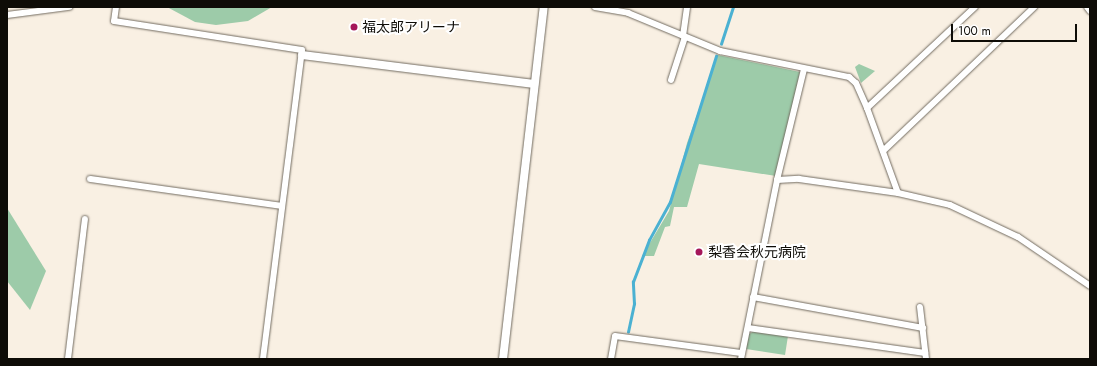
<!DOCTYPE html>
<html>
<head>
<meta charset="utf-8">
<style>
	body { margin:0 }
	#map { position:relative; width:1097px; height:366px; overflow:hidden; background:#f9f0e3; font-family:Jost,"Noto Sans JP",sans-serif }
	div>[style] { position:absolute }
	.green>* { inset:0; background:#9dcba9 }
	.stream>* { height:2.5px; margin:-1.25px; padding:0 1.25px; transform-origin:1.25px; border-radius:1.25px; background:#4bb1d2 }
	.roads { filter:drop-shadow(0 0 1px #726b60) drop-shadow(0 0 1px #726b60) }
	.minor>* { height:6px; margin:-3px; padding:0 3px; transform-origin:3px; border-radius:3px; background:#fff }
	.tertiary>* { height:8px; margin:-4px; padding:0 4px; transform-origin:4px; border-radius:4px; background:#fff }
	.dots>* { width:11px; height:11px; translate:-50% -50%; box-sizing:border-box; border:2px solid #fff; border-radius:50% }
	span { translate:-50% -50%; white-space:nowrap; text-align:center; line-height:1.15; -webkit-text-stroke:4px #fff; paint-order:stroke }
	.poi-label { font-size:14px; color:#0e0c07 }
	.left { translate:0 -50%; text-align:left }
	.frame { position:absolute; inset:0; border:8px solid #0e0c07; pointer-events:none }
	.scale { position:absolute; left:951px; top:24px; width:126px; height:18px; box-sizing:border-box; border:2px solid #0e0c07; border-top:0; padding-left:5px; font-size:12px; line-height:14px; white-space:nowrap; color:#0e0c07; -webkit-text-stroke:3px #fff; paint-order:stroke }
</style>
</head>
<body>
<div id="map">
	<div class="green">
		<div style="clip-path:polygon(167px 7px,272px 7px,248px 21px,216px 25px,195px 22px)"></div>
		<div style="clip-path:polygon(718px 55px,800px 72px,776px 176px,699px 164px,687px 207px,674px 207px,670px 226px,665px 227px,654px 256px,642px 256px,669px 211px,687px 143px)"></div>
		<div style="clip-path:polygon(859px 64px,875px 71px,861px 83px,855px 67px)"></div>
		<div style="clip-path:polygon(7px 208px,46px 271px,30px 310px,7px 281px)"></div>
		<div style="clip-path:polygon(754px 331px,788px 336px,785px 355px,746px 349px,749px 334px)"></div>
	</div>
	<div class="stream">
		<div style="left:721px;top:44px;width:39px;rotate:-72deg"></div>
		<div style="left:628px;top:332px;width:29px;rotate:-78deg"></div>
		<div style="left:634px;top:304px;width:22px;rotate:-93deg"></div>
		<div style="left:633px;top:282px;width:45px;rotate:-69.1deg"></div>
		<div style="left:649px;top:240px;width:43px;rotate:-61.1deg"></div>
		<div style="left:670px;top:202px;width:153px;rotate:-72.5deg"></div>
	</div>
	<div class="roads">
		<div class="minor">
			<div style="left:116px;top:7px;width:14px;rotate:98deg"></div>
			<div style="left:114px;top:21px;width:190px;rotate:8.8deg"></div>
			<div style="left:302px;top:50px;width:311px;rotate:97.2deg"></div>
			<div style="left:595px;top:7px;width:34px;rotate:10deg"></div>
			<div style="left:628px;top:13px;width:100px;rotate:22.4deg"></div>
			<div style="left:720px;top:51px;width:132px;rotate:11.4deg"></div>
			<div style="left:849px;top:77px;width:9px;rotate:41deg"></div>
			<div style="left:856px;top:83px;width:27px;rotate:66deg"></div>
			<div style="left:867px;top:108px;width:90px;rotate:70deg"></div>
			<div style="left:1087px;top:7px;width:5px;rotate:53deg"></div>
			<div style="left:7px;top:15px;width:63px;rotate:-7.4deg"></div>
			<div style="left:683px;top:36px;width:29px;rotate:-82deg"></div>
			<div style="left:671px;top:80px;width:45px;rotate:-72deg"></div>
			<div style="left:867px;top:108px;width:148px;rotate:-43.1deg"></div>
			<div style="left:883px;top:151px;width:209px;rotate:-43.6deg"></div>
			<div style="left:90px;top:179px;width:193px;rotate:8deg"></div>
			<div style="left:777px;top:180px;width:22px;rotate:-3deg"></div>
			<div style="left:799px;top:179px;width:100px;rotate:8deg"></div>
			<div style="left:898px;top:193px;width:53px;rotate:13deg"></div>
			<div style="left:950px;top:205px;width:75px;rotate:25.2deg"></div>
			<div style="left:1018px;top:237px;width:87px;rotate:34.2deg"></div>
			<div style="left:753px;top:297px;width:173px;rotate:10.3deg"></div>
			<div style="left:920px;top:307px;width:52px;rotate:83.4deg"></div>
			<div style="left:748px;top:328px;width:179px;rotate:8deg"></div>
			<div style="left:68px;top:359px;width:141px;rotate:-83.1deg"></div>
			<div style="left:611px;top:359px;width:23px;rotate:-80deg"></div>
			<div style="left:615px;top:336px;width:127px;rotate:7.7deg"></div>
			<div style="left:741px;top:359px;width:183px;rotate:-78.6deg"></div>
			<div style="left:777px;top:180px;width:114px;rotate:-76.3deg"></div>
		</div>
		<div class="tertiary">
			<div style="left:302px;top:55px;width:234px;rotate:7.1deg"></div>
			<div style="left:503px;top:359px;width:354px;rotate:-83.4deg"></div>
		</div>
	</div>
	<div class="dots">
		<div style="left:354px;top:27px;background:#a5175a"></div>
		<div style="left:699px;top:252px;background:#a5175a"></div>
	</div>
	<div class="poi-label">
		<span class="left" style="left:362px;top:27px">福太郎アリーナ</span>
		<span class="left" style="left:708px;top:252px">梨香会秋元病院</span>
	</div>
	<div class="frame"></div>
	<div class="scale">100 m</div>
</div>
</body>
</html>
